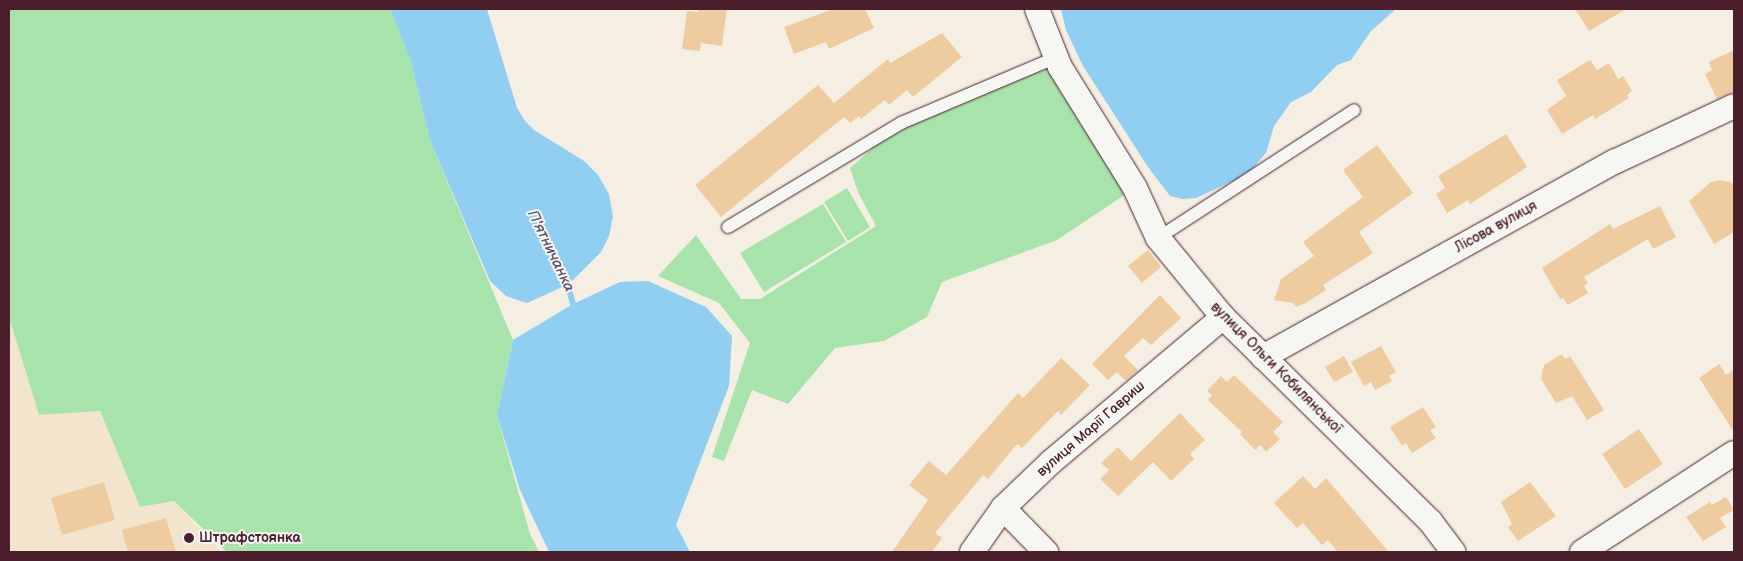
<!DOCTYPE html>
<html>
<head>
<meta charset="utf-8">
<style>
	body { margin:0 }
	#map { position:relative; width:1743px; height:561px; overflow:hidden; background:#f5eee2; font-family:"Balsamiq Sans",sans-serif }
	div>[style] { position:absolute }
	.built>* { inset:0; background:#f3e4ce }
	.green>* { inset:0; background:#a7e3aa }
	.water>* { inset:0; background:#90cff1 }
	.stream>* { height:6px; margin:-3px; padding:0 3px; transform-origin:3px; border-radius:3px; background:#90cff1 }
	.building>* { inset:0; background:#efcca0 }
	.roads { filter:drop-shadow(0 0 1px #4a1f2b) drop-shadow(0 0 1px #4a1f2b) }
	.service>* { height:12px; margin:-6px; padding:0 6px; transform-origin:6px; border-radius:6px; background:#f6f6f2 }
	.minor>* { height:24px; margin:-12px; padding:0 12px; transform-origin:12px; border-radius:12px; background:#f6f6f2 }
	.dots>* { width:14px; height:14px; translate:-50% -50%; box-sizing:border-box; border:2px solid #f6f6f2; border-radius:50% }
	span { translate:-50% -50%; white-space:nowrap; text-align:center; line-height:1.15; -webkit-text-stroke:4px #f6f6f2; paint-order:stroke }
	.street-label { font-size:14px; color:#4a1f2b }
	.poi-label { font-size:14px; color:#4a1f2b; font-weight:700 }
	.left { translate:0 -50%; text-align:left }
	.water-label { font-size:15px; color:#5f5466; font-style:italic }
	.frame { position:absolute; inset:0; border:10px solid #4a1f2b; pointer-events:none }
</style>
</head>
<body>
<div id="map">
	<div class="built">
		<div style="clip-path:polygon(9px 317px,39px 415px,100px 411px,140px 507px,174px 501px,222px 552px,9px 552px)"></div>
	</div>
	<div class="green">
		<div style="clip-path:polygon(9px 9px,390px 9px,410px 59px,430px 140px,513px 340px,497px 415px,530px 534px,539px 552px,227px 552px,174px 501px,140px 507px,100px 411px,39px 415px,9px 317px)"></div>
		<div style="clip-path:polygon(1055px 58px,1135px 188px,1057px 240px,942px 282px,927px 317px,884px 341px,835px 348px,788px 404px,752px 390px,724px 461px,712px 457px,750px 343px,719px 303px,658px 276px,696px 235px,741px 299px,760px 299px,876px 226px,858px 192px,850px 168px,901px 123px)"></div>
		<div style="clip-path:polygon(847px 188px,870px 227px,848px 241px,824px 202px)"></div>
		<div style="clip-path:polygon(823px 204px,846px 242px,764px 292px,740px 253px)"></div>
	</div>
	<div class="water">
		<div style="clip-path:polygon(390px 9px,487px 9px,517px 108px,525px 121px,534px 130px,584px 161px,598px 175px,609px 194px,613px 216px,609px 236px,601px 252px,569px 284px,527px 303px,506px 296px,490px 281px,430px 140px,410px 59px)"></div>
		<div style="clip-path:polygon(1061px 9px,1396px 9px,1371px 31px,1351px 60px,1337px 65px,1311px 92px,1291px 102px,1274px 126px,1266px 153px,1248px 174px,1196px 198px,1183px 199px,1170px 196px,1148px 167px,1083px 66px,1066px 30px)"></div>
		<div style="clip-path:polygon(648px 281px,706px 307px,732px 336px,729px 386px,676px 525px,690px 552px,549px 552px,520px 490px,497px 415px,513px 340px,573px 304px,620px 282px)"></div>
	</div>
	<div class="stream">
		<div style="left:566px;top:278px;width:34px;rotate:75deg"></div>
	</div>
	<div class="building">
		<div style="clip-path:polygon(698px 9px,727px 9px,722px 46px,701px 43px,700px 51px,682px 49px,687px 11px,698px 12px)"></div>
		<div style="clip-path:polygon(833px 9px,865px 9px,874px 28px,829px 49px,826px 42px,794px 54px,784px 27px)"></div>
		<div style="clip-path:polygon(1575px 9px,1626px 9px,1589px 31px)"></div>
		<div style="clip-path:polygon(942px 33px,962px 57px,913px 97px,907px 90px,889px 105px,885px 100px,861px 119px,859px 116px,850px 123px,844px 117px,721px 217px,695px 185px,818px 85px,834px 103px,888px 59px,890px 63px)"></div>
		<div style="clip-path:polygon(1734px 50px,1734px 92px,1717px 99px,1705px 74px,1712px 70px,1709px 62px)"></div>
		<div style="clip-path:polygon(1590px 60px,1597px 70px,1609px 63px,1618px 79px,1623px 76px,1632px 91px,1627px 95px,1629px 98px,1595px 119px,1593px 115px,1562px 134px,1547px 110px,1566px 96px,1557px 80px)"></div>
		<div style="clip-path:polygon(1506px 134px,1527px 167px,1470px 204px,1468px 200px,1447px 213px,1436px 194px,1445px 188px,1438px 176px)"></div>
		<div style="clip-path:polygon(1377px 145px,1413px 193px,1359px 232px,1373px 253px,1323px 285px,1326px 290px,1306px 303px,1296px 307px,1293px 303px,1274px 300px,1281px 279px,1314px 256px,1303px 242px,1363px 197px,1343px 170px)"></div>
		<div style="clip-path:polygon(1720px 180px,1731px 182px,1734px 188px,1734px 232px,1714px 244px,1689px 201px,1711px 182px)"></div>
		<div style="clip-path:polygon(1660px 206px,1676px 237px,1653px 249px,1648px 239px,1584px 277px,1588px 283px,1584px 286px,1588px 293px,1568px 305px,1563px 298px,1560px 299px,1542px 268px,1610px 224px,1613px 229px)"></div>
		<div style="clip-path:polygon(1148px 250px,1161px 267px,1142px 283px,1128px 266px)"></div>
		<div style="clip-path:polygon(1160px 295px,1181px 318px,1151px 345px,1143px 338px,1124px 356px,1138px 370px,1131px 377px,1126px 381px,1117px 372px,1108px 380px,1092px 364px)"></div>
		<div style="clip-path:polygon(1381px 346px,1396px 372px,1389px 376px,1392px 381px,1375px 390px,1371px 382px,1364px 386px,1351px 362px)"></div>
		<div style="clip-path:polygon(1562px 354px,1565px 359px,1570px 356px,1604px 410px,1587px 420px,1572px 396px,1556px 403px,1541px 379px,1544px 365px)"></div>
		<div style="clip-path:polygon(1344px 356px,1353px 372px,1334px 382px,1325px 367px)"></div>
		<div style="clip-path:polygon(1061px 358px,1090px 385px,1061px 415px,1058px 411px,1022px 448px,1017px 444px,988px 479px,983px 475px,935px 533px,942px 538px,932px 552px,892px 552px,928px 500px,909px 485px,929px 461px,946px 475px,1018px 393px,1023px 398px)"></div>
		<div style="clip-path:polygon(1719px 364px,1726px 375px,1734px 369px,1734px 432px,1699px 378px)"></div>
		<div style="clip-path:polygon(1234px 375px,1283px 422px,1273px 432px,1280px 439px,1266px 452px,1260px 445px,1255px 450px,1240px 434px,1242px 432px,1208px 400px,1212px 395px,1207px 391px,1221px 376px,1227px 382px)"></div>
		<div style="clip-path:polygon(1423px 407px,1436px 427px,1430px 430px,1436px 438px,1412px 453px,1406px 443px,1402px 446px,1390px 427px)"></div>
		<div style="clip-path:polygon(1180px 413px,1205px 440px,1190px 454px,1194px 459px,1171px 481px,1153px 462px,1118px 496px,1100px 479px,1109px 470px,1101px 463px,1118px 447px,1131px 461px)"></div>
		<div style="clip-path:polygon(1639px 429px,1663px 464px,1625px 489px,1602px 454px)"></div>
		<div style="clip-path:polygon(1303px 476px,1315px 489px,1326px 478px,1389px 552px,1338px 552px,1328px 540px,1322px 545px,1303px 523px,1297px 528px,1274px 503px)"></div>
		<div style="clip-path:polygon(104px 482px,115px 520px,62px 535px,51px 498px)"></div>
		<div style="clip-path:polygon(1530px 482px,1556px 516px,1518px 541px,1508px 527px,1512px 524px,1501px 502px)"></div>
		<div style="clip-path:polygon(1726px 497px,1734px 510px,1720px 518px,1726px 527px,1703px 541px,1686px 517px,1710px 502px,1712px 505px)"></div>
		<div style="clip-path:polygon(166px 518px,176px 552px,128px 552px,122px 530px)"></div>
	</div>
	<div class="roads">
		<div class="service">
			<div style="left:728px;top:227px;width:202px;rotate:-31deg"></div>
			<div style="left:901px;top:123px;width:167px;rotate:-22.9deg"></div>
			<div style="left:1158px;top:238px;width:234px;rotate:-33.1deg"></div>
		</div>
		<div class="minor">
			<div style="left:1037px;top:9px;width:62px;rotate:68.4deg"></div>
			<div style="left:1060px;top:67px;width:142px;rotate:58.2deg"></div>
			<div style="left:1135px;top:188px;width:55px;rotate:65.3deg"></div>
			<div style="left:1158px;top:238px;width:102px;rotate:50.6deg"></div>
			<div style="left:1223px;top:317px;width:291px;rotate:44.6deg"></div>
			<div style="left:1430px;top:521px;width:39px;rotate:53deg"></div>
			<div style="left:1263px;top:357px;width:402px;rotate:-29.1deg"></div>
			<div style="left:1614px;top:162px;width:132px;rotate:-25deg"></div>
			<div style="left:1003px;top:508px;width:62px;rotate:45.7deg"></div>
			<div style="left:972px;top:552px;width:54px;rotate:-54.8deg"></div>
			<div style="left:1003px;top:508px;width:66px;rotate:-43.8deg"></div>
			<div style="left:1051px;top:462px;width:225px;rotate:-40.1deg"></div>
			<div style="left:1582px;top:552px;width:181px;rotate:-33.1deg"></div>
		</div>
	</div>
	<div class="dots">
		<div style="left:189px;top:538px;background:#4a1f2b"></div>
	</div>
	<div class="street-label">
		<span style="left:1496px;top:227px;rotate:-29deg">Лісова вулиця</span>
		<span style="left:1276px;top:368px;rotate:45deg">вулиця Ольги Кобилянської</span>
		<span style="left:1091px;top:429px;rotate:-41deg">вулиця Марії Гавриш</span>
	</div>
	<div class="poi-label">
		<span class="left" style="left:199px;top:538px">Штрафстоянка</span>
	</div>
	<div class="water-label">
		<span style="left:551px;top:251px;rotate:64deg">П'ятничанка</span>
	</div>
	<div class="frame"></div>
</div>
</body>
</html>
